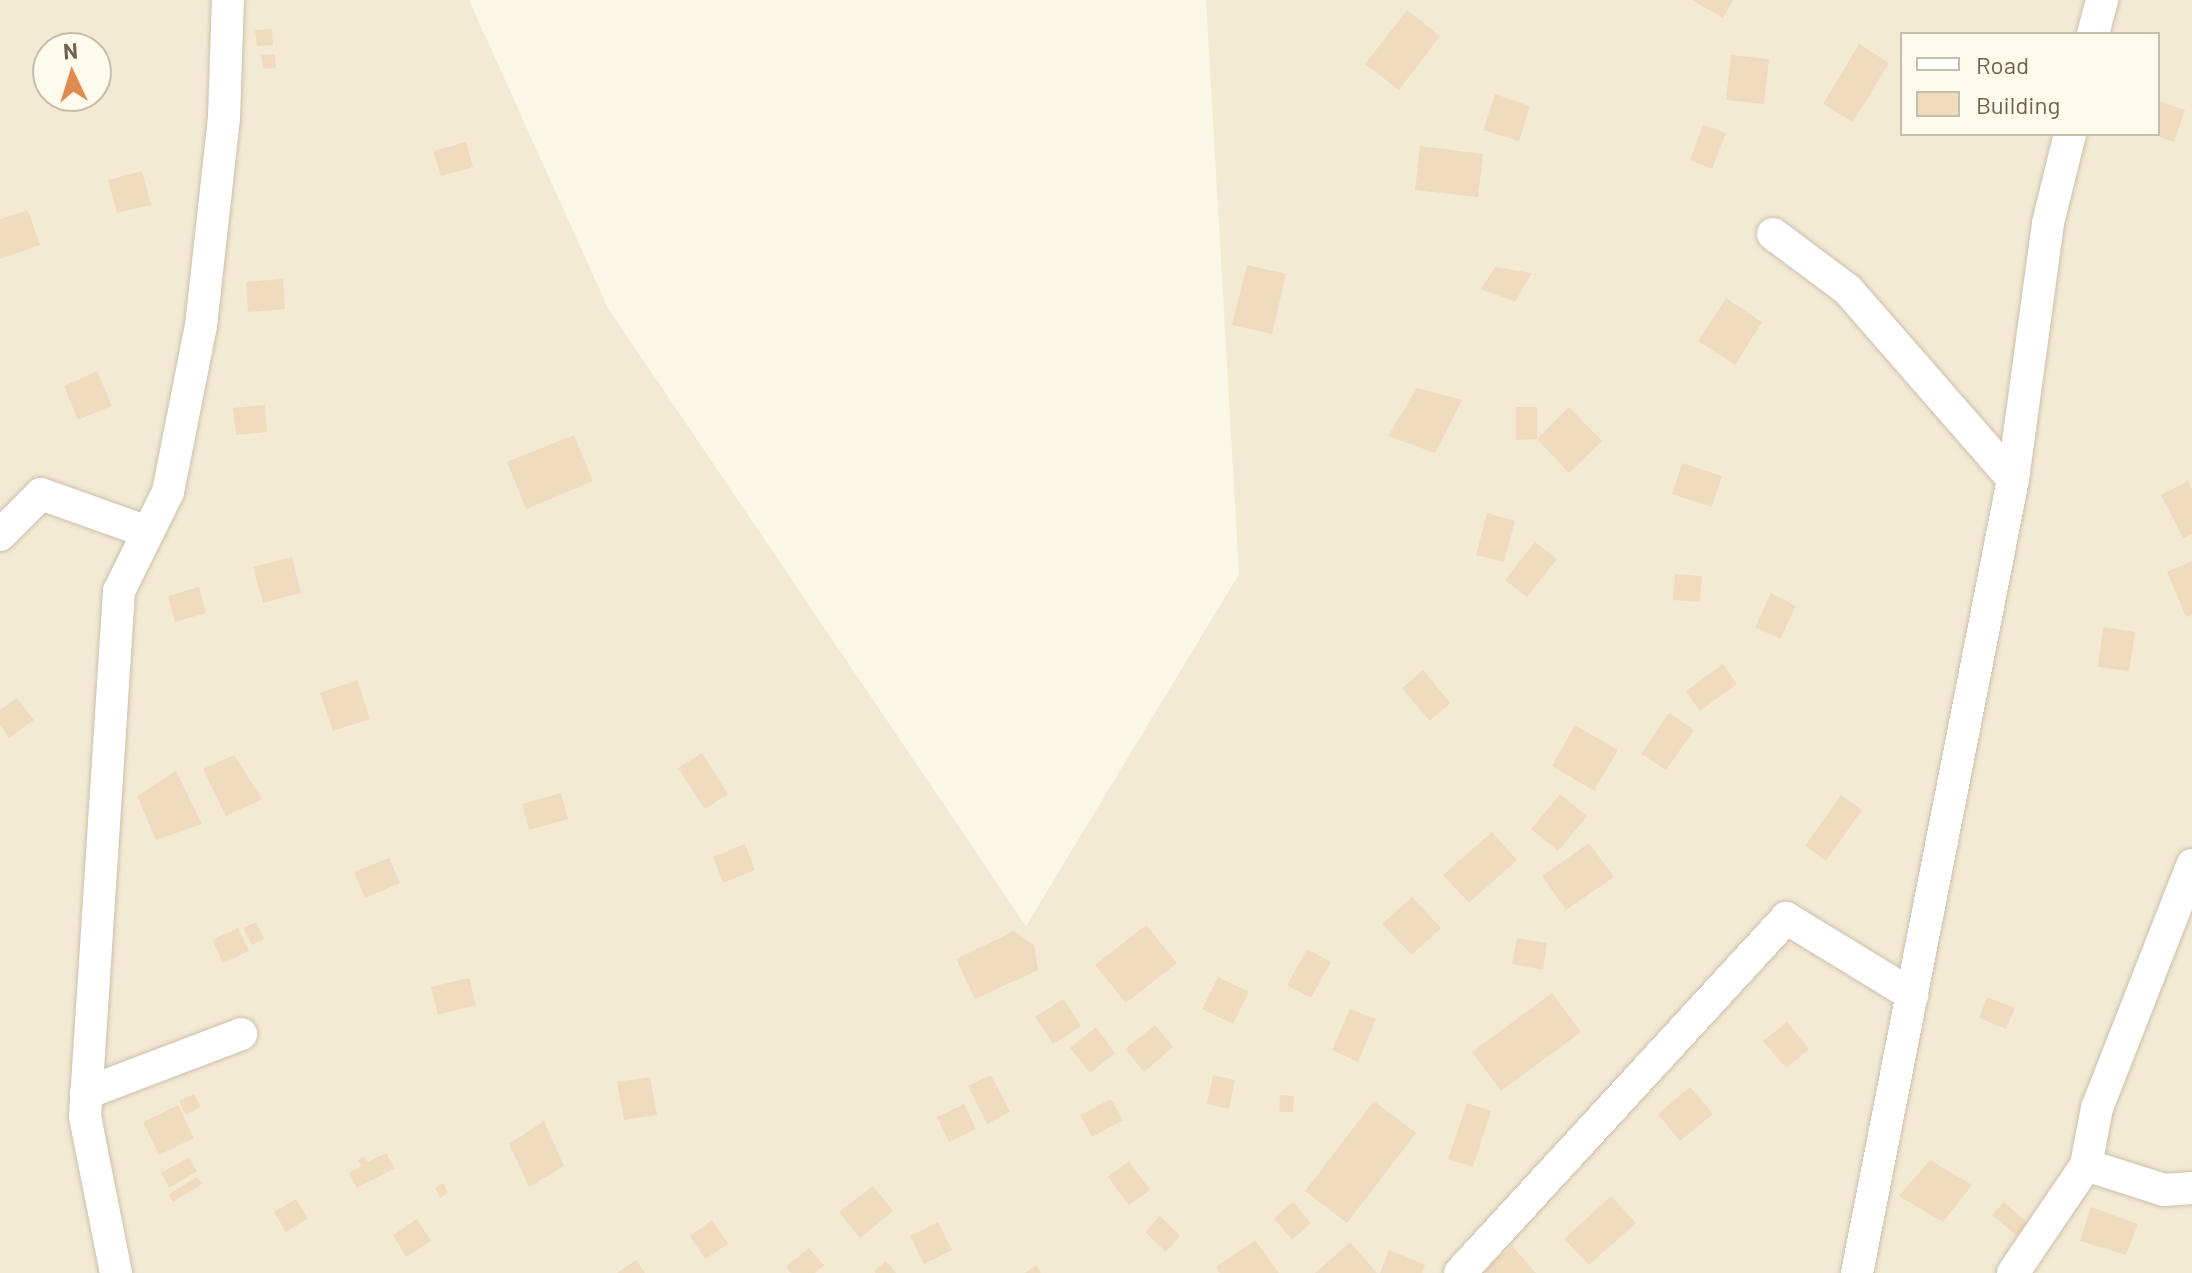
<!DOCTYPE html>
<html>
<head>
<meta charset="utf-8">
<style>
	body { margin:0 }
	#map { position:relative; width:2192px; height:1273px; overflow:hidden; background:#fbf7e6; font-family:Barlow,sans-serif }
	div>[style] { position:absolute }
	.residential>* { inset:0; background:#f3ead4 }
	.building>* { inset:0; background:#f0dbbe }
	.roads { filter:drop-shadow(0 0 2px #cdc0ac) drop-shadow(0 0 2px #cdc0ac) }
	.minor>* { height:32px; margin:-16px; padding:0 16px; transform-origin:16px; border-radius:16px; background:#fff }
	span { translate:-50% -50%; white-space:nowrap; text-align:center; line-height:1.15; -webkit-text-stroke:6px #fefaec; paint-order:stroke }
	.legend { position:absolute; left:1900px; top:32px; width:260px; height:104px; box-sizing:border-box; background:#fefaec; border:2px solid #c7bdac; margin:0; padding:10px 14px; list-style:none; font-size:24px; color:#74614c }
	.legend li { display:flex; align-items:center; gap:16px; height:40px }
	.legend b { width:40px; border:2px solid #c7bdac }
	.north { position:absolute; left:32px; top:32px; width:80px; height:80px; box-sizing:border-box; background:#fefaec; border:2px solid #c7bdac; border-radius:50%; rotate:356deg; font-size:22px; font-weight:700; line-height:32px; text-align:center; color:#74614c }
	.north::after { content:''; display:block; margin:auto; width:28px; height:36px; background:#e08b50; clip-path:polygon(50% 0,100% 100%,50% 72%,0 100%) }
</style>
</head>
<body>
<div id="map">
	<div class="residential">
		<div style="clip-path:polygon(evenodd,0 0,469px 0,608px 308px,1026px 926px,1239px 574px,1206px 0,2192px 0,2192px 1273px,0 1273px,0 0,1902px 34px,2158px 34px,2158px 134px,1902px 134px,1902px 34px,0 0,48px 48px,96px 48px,96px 96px,48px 96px,48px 48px)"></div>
	</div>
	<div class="building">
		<div style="clip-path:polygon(1692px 0,1733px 0,1723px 18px)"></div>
		<div style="clip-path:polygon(1407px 10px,1440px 36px,1399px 90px,1365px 64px)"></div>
		<div style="clip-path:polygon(272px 29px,273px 45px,257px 46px,255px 30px)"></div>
		<div style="clip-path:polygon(1859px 44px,1889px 63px,1853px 122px,1823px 104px)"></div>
		<div style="clip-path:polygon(275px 54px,276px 68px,263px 69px,261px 55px)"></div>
		<div style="clip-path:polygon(1731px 55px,1769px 59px,1764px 104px,1726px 100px)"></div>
		<div style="clip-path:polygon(1495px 94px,1530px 106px,1519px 141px,1483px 130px)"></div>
		<div style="clip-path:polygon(2158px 101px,2185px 110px,2174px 142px,2152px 134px,2158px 134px)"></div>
		<div style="clip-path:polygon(1703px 125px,1726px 133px,1712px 169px,1690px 160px)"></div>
		<div style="clip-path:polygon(466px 142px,473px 167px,441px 176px,433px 151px)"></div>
		<div style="clip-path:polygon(1420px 146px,1483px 154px,1478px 197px,1415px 190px)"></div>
		<div style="clip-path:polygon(142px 171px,151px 205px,117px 213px,108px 180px)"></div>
		<div style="clip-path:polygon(28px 210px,40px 245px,0 259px,0 219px)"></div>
		<div style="clip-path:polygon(1247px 265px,1286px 274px,1272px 334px,1232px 325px)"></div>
		<div style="clip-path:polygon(1495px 267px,1532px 273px,1515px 302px,1481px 289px)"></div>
		<div style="clip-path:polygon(283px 279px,285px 309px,248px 312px,246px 282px)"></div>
		<div style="clip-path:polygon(1726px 298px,1762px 322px,1735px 365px,1698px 341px)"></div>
		<div style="clip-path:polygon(97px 371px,112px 406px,78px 420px,64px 386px)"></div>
		<div style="clip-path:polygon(1417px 388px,1462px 400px,1435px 453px,1388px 436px)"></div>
		<div style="clip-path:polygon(265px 405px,267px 432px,236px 435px,233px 408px)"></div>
		<div style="clip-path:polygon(1516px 407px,1537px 407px,1537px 439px,1569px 407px,1602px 441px,1569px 473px,1537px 439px,1516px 440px)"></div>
		<div style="clip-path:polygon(574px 435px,593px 481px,526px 509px,507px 462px)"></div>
		<div style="clip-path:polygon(1682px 463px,1722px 476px,1712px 507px,1672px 494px)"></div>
		<div style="clip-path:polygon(2188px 481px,2192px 490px,2192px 534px,2183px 538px,2161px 495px)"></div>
		<div style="clip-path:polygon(1487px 513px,1515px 521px,1504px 562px,1476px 555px)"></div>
		<div style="clip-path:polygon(1535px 542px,1557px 559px,1527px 597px,1505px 580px)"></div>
		<div style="clip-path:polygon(292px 557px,301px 593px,263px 603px,253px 567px)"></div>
		<div style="clip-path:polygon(2192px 561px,2192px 615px,2186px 617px,2167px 572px)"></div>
		<div style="clip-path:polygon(1675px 574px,1702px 576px,1700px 602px,1673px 600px)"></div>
		<div style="clip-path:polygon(199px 587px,206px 613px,175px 622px,168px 596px)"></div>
		<div style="clip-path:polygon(1771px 593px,1796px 606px,1780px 639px,1755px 627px)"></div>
		<div style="clip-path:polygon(2103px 627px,2135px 632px,2129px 671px,2098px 667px)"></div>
		<div style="clip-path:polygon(1723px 664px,1737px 684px,1700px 711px,1686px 691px)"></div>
		<div style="clip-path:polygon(1423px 670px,1450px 703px,1430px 721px,1402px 688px)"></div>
		<div style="clip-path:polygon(357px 680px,370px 719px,333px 731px,320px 693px)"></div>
		<div style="clip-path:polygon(17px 698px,34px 720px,9px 738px,0 725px,0 710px)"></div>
		<div style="clip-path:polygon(1669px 713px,1694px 730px,1666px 770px,1641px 754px)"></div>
		<div style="clip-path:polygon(1575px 725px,1618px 750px,1594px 791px,1552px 766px)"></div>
		<div style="clip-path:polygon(702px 753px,728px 794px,705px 809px,678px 768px)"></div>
		<div style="clip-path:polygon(234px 755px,262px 799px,226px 816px,203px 769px)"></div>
		<div style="clip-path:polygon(176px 771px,202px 824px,156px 840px,137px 796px)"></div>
		<div style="clip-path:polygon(561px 793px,568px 819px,529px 830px,522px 804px)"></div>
		<div style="clip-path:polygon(1560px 794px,1587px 816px,1558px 851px,1531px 829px)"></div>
		<div style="clip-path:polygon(1841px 795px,1862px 810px,1826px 861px,1805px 846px)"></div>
		<div style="clip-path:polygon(1492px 832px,1517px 860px,1469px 903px,1443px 875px)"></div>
		<div style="clip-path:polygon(1589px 843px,1614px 877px,1566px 910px,1542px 876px)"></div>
		<div style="clip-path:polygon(745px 844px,755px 870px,723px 883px,713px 857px)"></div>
		<div style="clip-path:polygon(389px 858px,400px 883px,365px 898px,354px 872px)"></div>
		<div style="clip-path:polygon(1412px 897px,1441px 928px,1412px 955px,1382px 924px)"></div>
		<div style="clip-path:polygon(256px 922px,264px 939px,252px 945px,243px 928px)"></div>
		<div style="clip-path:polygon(1146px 925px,1177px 963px,1126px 1003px,1095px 965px)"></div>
		<div style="clip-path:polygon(238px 928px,249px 951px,223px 963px,212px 940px)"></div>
		<div style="clip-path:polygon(1014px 931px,1034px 945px,1038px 970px,975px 999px,956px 959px)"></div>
		<div style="clip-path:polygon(1517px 938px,1547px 943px,1543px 970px,1512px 964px)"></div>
		<div style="clip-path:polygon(1307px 949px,1331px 962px,1311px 998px,1287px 985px)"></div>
		<div style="clip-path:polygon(1218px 977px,1249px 992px,1233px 1024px,1202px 1009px)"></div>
		<div style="clip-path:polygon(469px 978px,476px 1005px,438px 1015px,431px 987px)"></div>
		<div style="clip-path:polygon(1552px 993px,1581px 1032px,1501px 1091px,1472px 1052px)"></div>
		<div style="clip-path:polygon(1987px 997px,2015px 1008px,2006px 1029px,1979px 1018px)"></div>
		<div style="clip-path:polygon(1063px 999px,1081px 1026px,1053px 1044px,1035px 1017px)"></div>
		<div style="clip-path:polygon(1350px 1009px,1376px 1019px,1358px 1062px,1332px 1050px)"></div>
		<div style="clip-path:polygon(1787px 1022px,1809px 1049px,1786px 1068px,1763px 1041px)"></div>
		<div style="clip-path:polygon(1155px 1025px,1173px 1047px,1144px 1072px,1125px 1049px)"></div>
		<div style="clip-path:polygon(1096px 1027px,1115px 1053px,1090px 1073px,1070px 1048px)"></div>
		<div style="clip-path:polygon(991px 1075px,1010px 1112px,987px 1124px,968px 1086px)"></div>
		<div style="clip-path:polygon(1213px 1075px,1235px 1080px,1229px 1109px,1207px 1104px)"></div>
		<div style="clip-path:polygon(650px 1077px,657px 1115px,624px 1120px,617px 1082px)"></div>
		<div style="clip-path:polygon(1690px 1087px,1713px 1114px,1680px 1141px,1658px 1114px)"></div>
		<div style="clip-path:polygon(194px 1094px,201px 1107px,186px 1115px,179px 1101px)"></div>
		<div style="clip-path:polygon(1280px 1095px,1294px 1096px,1293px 1112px,1279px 1112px)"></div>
		<div style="clip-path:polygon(1111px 1099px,1123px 1120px,1092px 1137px,1080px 1115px)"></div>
		<div style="clip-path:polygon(1374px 1101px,1416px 1133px,1347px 1223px,1305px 1191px)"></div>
		<div style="clip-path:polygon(1467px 1103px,1491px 1111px,1473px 1167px,1448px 1159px)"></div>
		<div style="clip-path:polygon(964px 1104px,976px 1129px,949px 1142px,937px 1117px)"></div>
		<div style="clip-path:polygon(178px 1105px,194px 1138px,159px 1155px,143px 1122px)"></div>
		<div style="clip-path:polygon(544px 1121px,564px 1166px,529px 1187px,509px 1144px)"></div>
		<div style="clip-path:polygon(386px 1153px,395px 1168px,357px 1188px,349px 1173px,361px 1166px,358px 1160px,364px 1156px,368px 1162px)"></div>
		<div style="clip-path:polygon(189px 1157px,197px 1171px,169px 1188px,161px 1173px)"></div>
		<div style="clip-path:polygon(1930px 1160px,1972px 1185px,1943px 1222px,1899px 1196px)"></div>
		<div style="clip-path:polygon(1129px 1161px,1150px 1190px,1129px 1205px,1108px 1177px)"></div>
		<div style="clip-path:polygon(197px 1177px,202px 1184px,173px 1202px,168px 1195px)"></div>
		<div style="clip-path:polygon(443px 1183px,448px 1193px,440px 1198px,435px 1188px)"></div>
		<div style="clip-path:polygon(873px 1186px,893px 1211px,860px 1238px,839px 1212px)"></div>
		<div style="clip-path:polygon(1611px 1196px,1636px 1223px,1589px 1265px,1564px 1239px)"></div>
		<div style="clip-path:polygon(296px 1199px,308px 1218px,286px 1232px,274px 1212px)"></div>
		<div style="clip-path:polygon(1293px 1202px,1311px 1223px,1292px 1240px,1274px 1218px)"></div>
		<div style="clip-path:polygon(2004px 1202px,2028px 1223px,2017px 1236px,1992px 1215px)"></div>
		<div style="clip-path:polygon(2091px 1207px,2138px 1224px,2126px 1255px,2080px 1241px)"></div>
		<div style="clip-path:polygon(1160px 1216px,1180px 1236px,1166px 1252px,1145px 1232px)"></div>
		<div style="clip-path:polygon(417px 1219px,431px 1241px,406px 1257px,393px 1235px)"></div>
		<div style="clip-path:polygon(712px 1220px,728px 1244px,705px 1259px,690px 1236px)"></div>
		<div style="clip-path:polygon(938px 1222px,952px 1250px,924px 1264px,910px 1236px)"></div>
		<div style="clip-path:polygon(1255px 1240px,1279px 1273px,1220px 1273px,1216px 1267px)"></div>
		<div style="clip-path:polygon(1350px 1242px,1377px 1273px,1315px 1273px)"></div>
		<div style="clip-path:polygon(1512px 1246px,1536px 1273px,1480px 1273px)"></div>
		<div style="clip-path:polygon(809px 1248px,824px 1265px,815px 1273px,791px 1273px,786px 1267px)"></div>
		<div style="clip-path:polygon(1389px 1250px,1425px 1265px,1422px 1273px,1380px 1273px)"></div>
		<div style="clip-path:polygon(636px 1260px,645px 1273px,617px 1273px)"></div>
		<div style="clip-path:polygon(886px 1261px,896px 1273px,876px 1273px,874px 1271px)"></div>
		<div style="clip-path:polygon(1036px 1265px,1041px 1273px,1025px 1273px)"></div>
	</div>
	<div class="roads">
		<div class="minor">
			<div style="left:2093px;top:34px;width:35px;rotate:-75deg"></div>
			<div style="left:1773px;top:234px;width:94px;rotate:36.7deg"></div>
			<div style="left:1848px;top:290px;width:251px;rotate:48.9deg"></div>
			<div style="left:0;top:535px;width:58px;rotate:-45deg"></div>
			<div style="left:41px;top:494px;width:114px;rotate:19.6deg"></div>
			<div style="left:86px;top:1093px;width:166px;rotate:-20.8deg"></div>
			<div style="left:2086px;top:1165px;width:58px;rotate:-79.1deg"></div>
			<div style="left:2097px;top:1108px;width:261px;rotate:-68.6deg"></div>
			<div style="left:116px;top:1273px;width:160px;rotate:-101.2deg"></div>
			<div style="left:85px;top:1116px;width:526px;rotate:-86.29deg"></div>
			<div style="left:119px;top:591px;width:110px;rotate:-63.7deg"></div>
			<div style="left:168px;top:492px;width:169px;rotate:-78.8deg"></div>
			<div style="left:201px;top:326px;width:209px;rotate:-83.7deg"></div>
			<div style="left:224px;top:118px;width:118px;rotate:-88.1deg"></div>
			<div style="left:1460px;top:1273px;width:482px;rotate:-47.4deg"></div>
			<div style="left:1786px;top:918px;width:148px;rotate:31.4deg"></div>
			<div style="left:1857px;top:1273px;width:809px;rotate:-78.88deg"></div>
			<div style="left:2013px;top:479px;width:258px;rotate:-82.2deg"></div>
			<div style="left:2048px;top:223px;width:92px;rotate:-76.1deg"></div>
			<div style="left:2013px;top:1273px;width:130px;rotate:-55.9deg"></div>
			<div style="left:2086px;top:1165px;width:82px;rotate:17.8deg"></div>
			<div style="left:2164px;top:1190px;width:28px;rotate:-4deg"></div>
		</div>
	</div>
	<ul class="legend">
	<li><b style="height:10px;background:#fff"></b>Road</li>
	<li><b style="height:22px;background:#f0dbbe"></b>Building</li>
	</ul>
	<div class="north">N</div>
</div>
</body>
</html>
